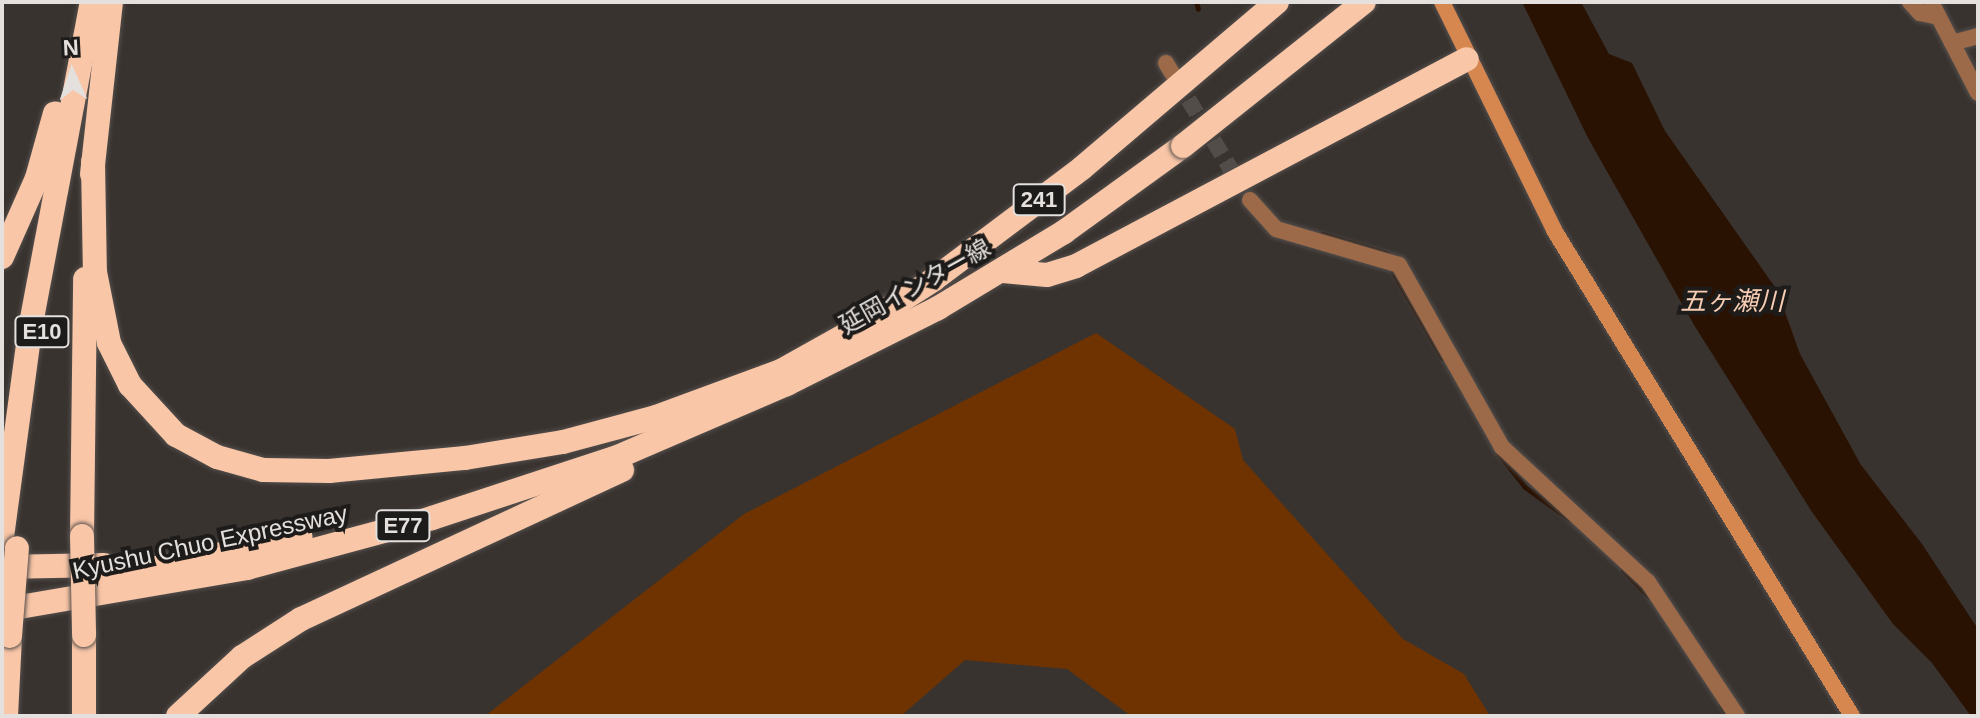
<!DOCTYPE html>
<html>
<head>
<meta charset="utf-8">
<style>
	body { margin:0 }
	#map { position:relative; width:1980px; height:718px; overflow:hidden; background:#393330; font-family:Helvetica,"Noto Sans JP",sans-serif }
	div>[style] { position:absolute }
	.green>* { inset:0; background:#6e3300 }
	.water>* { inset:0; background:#2a1203 }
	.stream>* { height:5px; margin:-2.5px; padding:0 2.5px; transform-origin:2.5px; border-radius:2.5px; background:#2a1203 }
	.street-tunnel>* { height:16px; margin-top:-8px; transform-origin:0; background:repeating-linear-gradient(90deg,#534d4a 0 16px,transparent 0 24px) }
	.roads { filter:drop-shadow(0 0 2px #544f4c) drop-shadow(0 0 2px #544f4c) }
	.street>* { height:16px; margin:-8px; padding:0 8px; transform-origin:8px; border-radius:8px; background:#9d6a49 }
	.secondary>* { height:16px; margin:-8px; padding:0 8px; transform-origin:8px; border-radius:8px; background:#d6864f }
	.highway>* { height:24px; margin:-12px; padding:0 12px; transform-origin:12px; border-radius:12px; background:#f9c6a7 }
	.bridges { filter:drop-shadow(0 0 2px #544f4c) drop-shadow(0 0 2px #544f4c) }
	.highway-bridge>* { height:24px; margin:-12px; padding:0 12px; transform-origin:12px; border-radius:12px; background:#f9c6a7 }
	span { translate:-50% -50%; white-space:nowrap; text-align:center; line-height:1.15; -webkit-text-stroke:8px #1e1c1a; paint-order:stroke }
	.shield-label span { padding:2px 6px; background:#1e1c1a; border:2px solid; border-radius:6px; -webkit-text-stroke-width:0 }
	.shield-label { font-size:22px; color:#e4e0de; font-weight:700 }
	.street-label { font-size:24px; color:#e4e0de }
	.water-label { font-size:26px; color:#f6ccb2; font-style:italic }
	.frame { position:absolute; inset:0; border:4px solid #e4e0de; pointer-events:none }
	.north { position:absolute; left:32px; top:32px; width:80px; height:80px; -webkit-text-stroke:6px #1e1c1a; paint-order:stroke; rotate:357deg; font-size:22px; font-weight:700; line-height:32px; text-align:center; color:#e4e0de }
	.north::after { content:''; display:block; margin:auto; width:28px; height:36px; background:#e4e0de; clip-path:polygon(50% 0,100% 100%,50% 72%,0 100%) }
</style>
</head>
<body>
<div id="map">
	<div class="green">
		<div style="clip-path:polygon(1096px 333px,1235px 429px,1243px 460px,1403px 639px,1464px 674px,1490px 716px,1131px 716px,1067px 669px,965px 660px,901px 716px,485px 716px,744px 514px)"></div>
	</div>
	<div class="water">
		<div style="clip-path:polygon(1522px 2px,1581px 2px,1609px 54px,1632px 63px,1665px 131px,1777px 290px,1800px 354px,1861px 465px,1922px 544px,1978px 629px,1978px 716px,1971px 716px,1932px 663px,1893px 624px,1812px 512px,1694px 325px,1588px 138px)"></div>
	</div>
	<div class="stream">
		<div style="left:1196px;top:2px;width:7px;rotate:74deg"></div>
		<div style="left:1322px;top:234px;width:67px;rotate:16.5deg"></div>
		<div style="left:1393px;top:272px;width:99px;rotate:60.3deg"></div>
		<div style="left:1498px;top:453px;width:43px;rotate:51.5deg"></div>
		<div style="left:1525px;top:487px;width:54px;rotate:36deg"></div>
		<div style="left:1623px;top:570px;width:37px;rotate:46deg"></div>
		<div style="left:1721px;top:705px;width:13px;rotate:61deg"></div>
	</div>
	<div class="street-tunnel">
		<div style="left:1176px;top:79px;width:129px;rotate:58.7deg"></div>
	</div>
	<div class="roads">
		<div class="street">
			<div style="left:1910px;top:2px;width:15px;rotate:48deg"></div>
			<div style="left:1920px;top:13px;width:19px;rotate:12deg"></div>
			<div style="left:1931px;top:2px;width:102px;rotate:62.7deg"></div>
			<div style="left:1952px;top:43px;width:27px;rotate:-15deg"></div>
			<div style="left:1166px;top:63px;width:12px;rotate:59deg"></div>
			<div style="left:1250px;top:200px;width:39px;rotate:48deg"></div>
			<div style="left:1276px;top:229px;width:128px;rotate:16.3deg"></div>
			<div style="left:1399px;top:265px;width:209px;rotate:60.5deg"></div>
			<div style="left:1502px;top:447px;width:199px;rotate:42.8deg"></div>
			<div style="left:1648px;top:582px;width:161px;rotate:56.4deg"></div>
		</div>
		<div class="secondary">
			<div style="left:1442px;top:2px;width:254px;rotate:63.8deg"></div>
			<div style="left:1554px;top:230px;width:570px;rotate:58.48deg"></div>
		</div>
		<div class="highway">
			<div style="left:93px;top:162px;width:110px;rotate:89deg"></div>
			<div style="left:95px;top:272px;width:72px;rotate:78.8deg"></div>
			<div style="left:109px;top:343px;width:47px;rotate:63.4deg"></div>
			<div style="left:130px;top:385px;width:68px;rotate:47.4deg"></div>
			<div style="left:176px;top:435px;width:47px;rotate:28.2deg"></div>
			<div style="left:217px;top:457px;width:48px;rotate:15.8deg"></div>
			<div style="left:263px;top:470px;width:66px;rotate:0.9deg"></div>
			<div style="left:329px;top:471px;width:137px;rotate:-5.5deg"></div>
			<div style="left:465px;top:458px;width:99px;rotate:-9.3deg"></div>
			<div style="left:563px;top:442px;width:96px;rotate:-15deg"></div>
			<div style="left:656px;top:417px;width:133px;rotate:-20.2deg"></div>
			<div style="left:781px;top:371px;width:88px;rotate:-29.2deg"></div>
			<div style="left:858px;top:328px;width:89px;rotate:-32.6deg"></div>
			<div style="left:933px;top:280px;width:186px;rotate:-36.9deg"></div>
			<div style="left:1082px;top:168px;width:256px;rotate:-40.4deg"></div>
			<div style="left:92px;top:174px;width:173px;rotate:-83.7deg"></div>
			<div style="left:2px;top:257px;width:86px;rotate:-66.1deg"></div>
			<div style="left:37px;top:178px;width:67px;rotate:-74.5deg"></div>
			<div style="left:1003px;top:271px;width:44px;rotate:5.2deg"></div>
			<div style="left:1047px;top:275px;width:30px;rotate:-17deg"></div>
			<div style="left:1076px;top:266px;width:442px;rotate:-27.9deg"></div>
			<div style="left:82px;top:536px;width:257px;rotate:-89.3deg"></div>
			<div style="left:2px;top:537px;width:210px;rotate:-82.3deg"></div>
			<div style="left:30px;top:329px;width:333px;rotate:-79.3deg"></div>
			<div style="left:2px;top:567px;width:102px;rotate:-1.1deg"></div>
			<div style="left:106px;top:579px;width:199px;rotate:-12.2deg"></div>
			<div style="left:2px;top:610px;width:249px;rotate:-9.7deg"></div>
			<div style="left:247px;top:568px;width:192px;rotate:-15.1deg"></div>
			<div style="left:432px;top:518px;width:193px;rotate:-18.2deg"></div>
			<div style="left:615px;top:458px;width:187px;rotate:-23.3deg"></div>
			<div style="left:787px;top:384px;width:169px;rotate:-26.7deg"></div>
			<div style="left:938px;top:308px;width:147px;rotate:-31.1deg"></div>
			<div style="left:1064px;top:232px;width:147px;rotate:-35.9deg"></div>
			<div style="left:84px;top:635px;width:81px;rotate:90deg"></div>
			<div style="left:6px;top:716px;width:80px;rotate:-87.1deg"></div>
			<div style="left:178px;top:716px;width:87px;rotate:-42.7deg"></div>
			<div style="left:242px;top:657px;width:70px;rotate:-32.8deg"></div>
			<div style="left:301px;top:619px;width:354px;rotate:-24.9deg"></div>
		</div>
	</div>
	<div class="bridges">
		<div class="highway-bridge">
			<div style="left:1183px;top:146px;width:231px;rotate:-38.5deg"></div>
			<div style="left:82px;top:536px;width:99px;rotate:88.8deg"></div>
			<div style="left:10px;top:636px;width:88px;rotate:-85.5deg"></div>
		</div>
	</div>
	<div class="shield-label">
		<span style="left:1039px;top:200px">241</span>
		<span style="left:42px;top:332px">E10</span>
		<span style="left:403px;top:526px">E77</span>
	</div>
	<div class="street-label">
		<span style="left:915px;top:286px;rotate:-29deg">延岡インター線</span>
		<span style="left:210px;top:542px;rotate:-12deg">Kyushu Chuo Expressway</span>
	</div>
	<div class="water-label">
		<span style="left:1732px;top:302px">五ヶ瀬川</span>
	</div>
	<div class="frame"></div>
	<div class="north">N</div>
</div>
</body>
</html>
